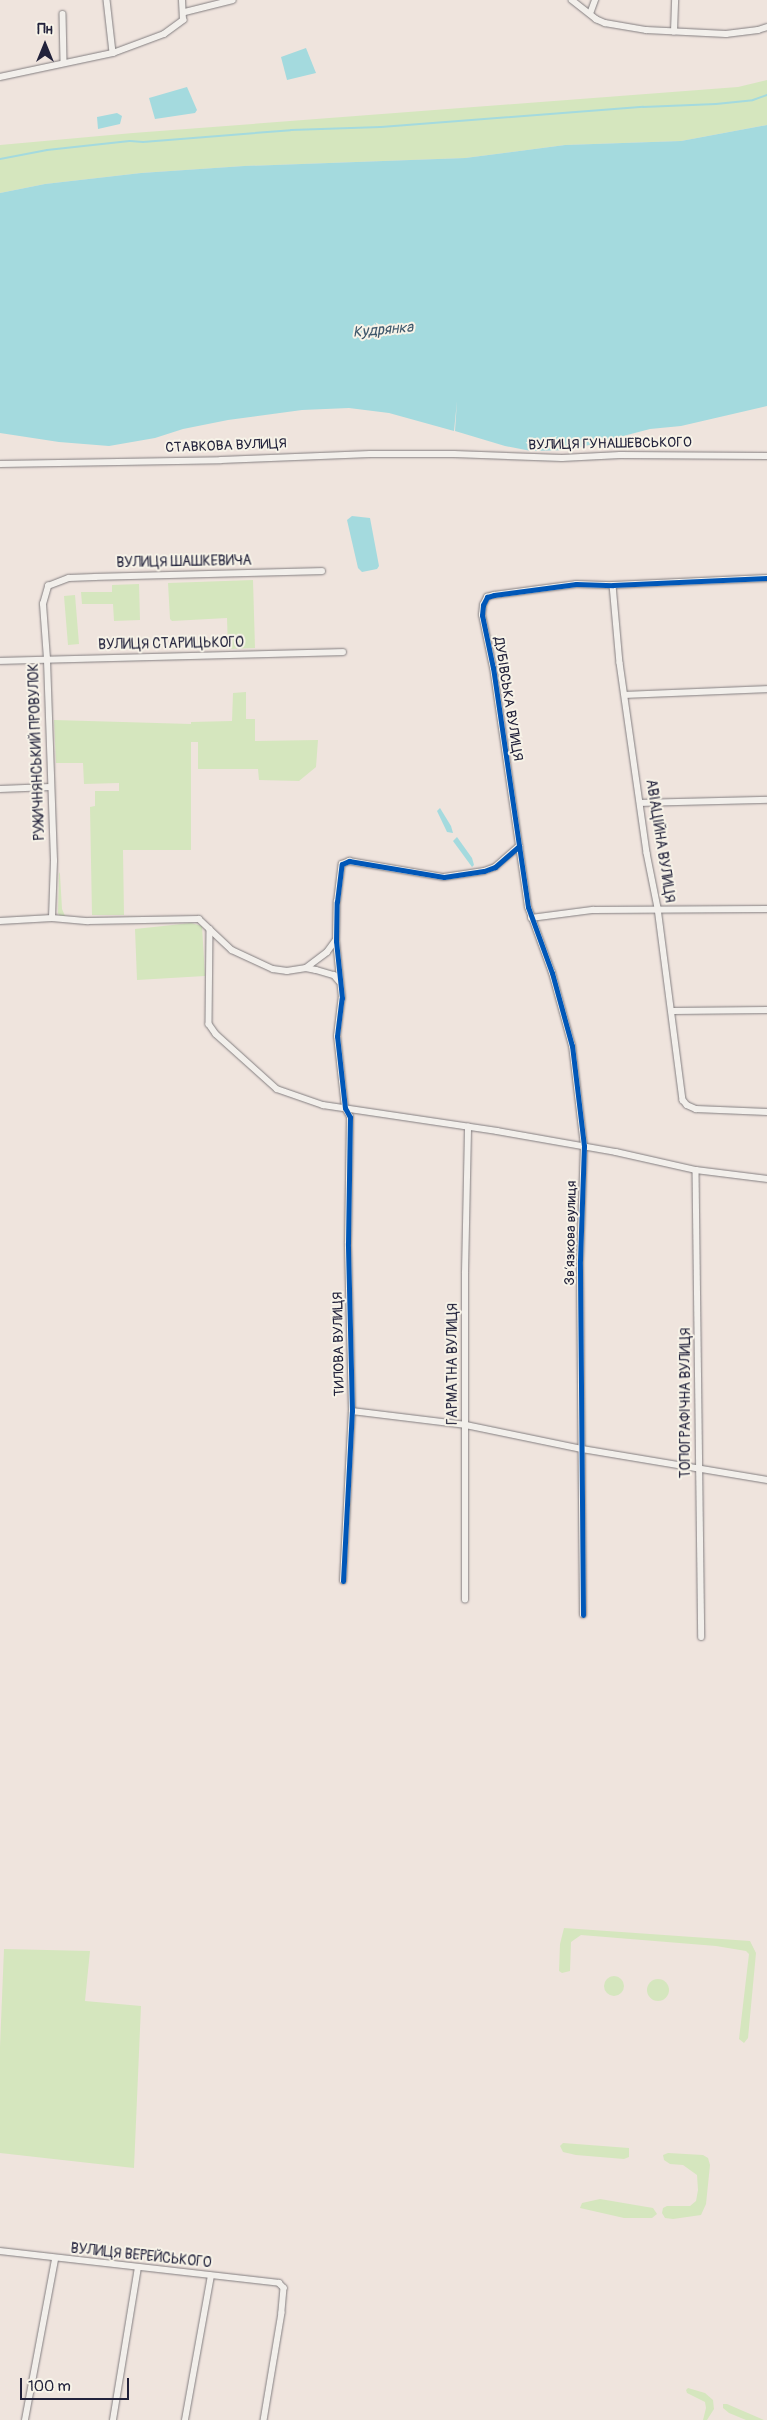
<!DOCTYPE html>
<html>
<head>
<meta charset="utf-8">
<style>
	body { margin:0 }
	#map { position:relative; width:767px; height:2420px; overflow:hidden; background:#efe4dd; font-family:Pangolin,sans-serif }
	div>[style] { position:absolute }
	.green>* { inset:0; background:#d5e6be }
	.round { border-radius:50% }
	.water>* { inset:0; background:#a4dade }
	.stream>* { height:2px; margin:-1px; padding:0 1px; transform-origin:1px; border-radius:1px; background:#a4dade }
	.roads { filter:drop-shadow(0 0 1px #837e80) drop-shadow(0 0 1px #837e80) }
	.street>* { height:5.5px; margin:-2.75px; padding:0 2.75px; transform-origin:2.75px; border-radius:2.75px; background:#f2efeb }
	.cycleway>* { height:5px; margin:-2.5px; padding:0 2.5px; transform-origin:2.5px; border-radius:2.5px; background:#0057b8 }
	span { translate:-50% -50%; white-space:nowrap; text-align:center; line-height:1.15; -webkit-text-stroke:4px #f7f3e8; paint-order:stroke }
	.street-label { font-size:14px; color:#22223b }
	.water-label { font-size:15px; color:#3f586c; font-style:italic }
	.north { position:absolute; left:20px; top:20px; width:50px; height:50px; -webkit-text-stroke:4px #f7f3e8; paint-order:stroke; rotate:0deg; font-size:14px; font-weight:700; line-height:20px; text-align:center; color:#22223b }
	.north::after { content:''; display:block; margin:auto; width:18px; height:22px; background:#22223b; clip-path:polygon(50% 0,100% 100%,50% 72%,0 100%) }
	.scale { position:absolute; left:20px; top:2378px; width:109px; height:22px; box-sizing:border-box; border:2px solid #22223b; border-top:0; padding-left:6px; font-size:15px; line-height:18px; white-space:nowrap; color:#22223b; -webkit-text-stroke:4px #f7f3e8; paint-order:stroke }
</style>
</head>
<body>
<div id="map">
	<div class="green">
		<div style="clip-path:polygon(767px 80px,767px 125px,681px 141px,565px 145px,465px 158px,244px 166px,141px 173px,45px 184px,0 193px,0 145px,133px 133px,738px 87px)"></div>
		<div style="clip-path:polygon(253px 580px,255px 648px,228px 649px,227px 618px,172px 621px,170px 619px,168px 583px)"></div>
		<div style="clip-path:polygon(139px 584px,140px 620px,114px 621px,113px 604px,82px 604px,81px 592px,112px 592px,112px 585px)"></div>
		<div style="clip-path:polygon(75px 595px,79px 644px,68px 645px,64px 596px)"></div>
		<div style="clip-path:polygon(246px 692px,246px 719px,255px 719px,255px 741px,318px 740px,316px 767px,299px 781px,259px 780px,258px 769px,198px 769px,198px 742px,191px 742px,191px 850px,123px 850px,124px 915px,92px 915px,90px 807px,95px 806px,95px 791px,119px 791px,119px 783px,84px 784px,83px 763px,56px 763px,54px 720px,191px 724px,191px 722px,232px 721px,233px 693px)"></div>
		<div style="clip-path:polygon(59px 872px,60px 874px,62px 909px,66px 918px,61px 918px,58px 913px)"></div>
		<div style="clip-path:polygon(191px 923px,202px 926px,205px 976px,137px 980px,135px 929px)"></div>
		<div style="clip-path:polygon(564px 1928px,750px 1941px,756px 1953px,748px 2038px,744px 2043px,739px 2039px,749px 1954px,746px 1951px,716px 1946px,581px 1935px,571px 1942px,570px 1971px,562px 1973px,559px 1971px,560px 1944px)"></div>
		<div style="clip-path:polygon(4px 1949px,90px 1951px,85px 2001px,141px 2006px,134px 2168px,0 2153px,0 2047px)"></div>
		<div class="round" style="left:604px;top:1976px;width:20px;height:20px"></div>
		<div class="round" style="left:647px;top:1979px;width:22px;height:22px"></div>
		<div style="clip-path:polygon(563px 2143px,629px 2148px,629px 2157px,624px 2159px,576px 2155px,563px 2152px,560px 2146px)"></div>
		<div style="clip-path:polygon(668px 2153px,703px 2155px,708px 2158px,710px 2165px,706px 2204px,701px 2215px,673px 2219px,665px 2218px,662px 2213px,663px 2208px,667px 2206px,690px 2206px,696px 2201px,698px 2190px,697px 2175px,683px 2165px,670px 2164px,664px 2160px,663px 2155px)"></div>
		<div style="clip-path:polygon(600px 2199px,653px 2208px,657px 2214px,652px 2218px,624px 2218px,580px 2208px,582px 2203px)"></div>
		<div style="clip-path:polygon(688px 2388px,705px 2393px,713px 2400px,714px 2409px,707px 2420px,703px 2420px,706px 2408px,705px 2402px,687px 2393px,686px 2390px)"></div>
		<div style="clip-path:polygon(723px 2404px,727px 2404px,764px 2420px,746px 2420px,729px 2413px,723px 2408px)"></div>
	</div>
	<div class="water">
		<div style="clip-path:polygon(306px 48px,316px 73px,287px 80px,281px 57px)"></div>
		<div style="clip-path:polygon(187px 87px,197px 110px,195px 113px,155px 119px,149px 98px)"></div>
		<div style="clip-path:polygon(117px 113px,122px 116px,120px 124px,98px 129px,97px 117px)"></div>
		<div style="clip-path:polygon(767px 125px,767px 406px,681px 426px,650px 429px,570px 450px,531px 451px,505px 446px,455px 431px,457px 401px,454px 431px,389px 413px,349px 408px,302px 410px,228px 420px,183px 429px,155px 438px,109px 446px,59px 442px,0 433px,0 193px,45px 184px,141px 173px,244px 166px,465px 158px,565px 145px,681px 141px)"></div>
		<div style="clip-path:polygon(352px 516px,370px 518px,379px 566px,377px 569px,362px 572px,358px 568px,347px 520px)"></div>
		<div style="clip-path:polygon(440px 808px,451px 826px,453px 833px,447px 832px,437px 811px)"></div>
		<div style="clip-path:polygon(457px 837px,472px 858px,474px 865px,472px 867px,453px 841px)"></div>
	</div>
	<div class="stream">
		<div style="left:0;top:159px;width:48px;rotate:-10.8deg"></div>
		<div style="left:47px;top:150px;width:83px;rotate:-6.2deg"></div>
		<div style="left:130px;top:141px;width:13px;rotate:4deg"></div>
		<div style="left:143px;top:142px;width:148px;rotate:-4.6deg"></div>
		<div style="left:291px;top:130px;width:90px;rotate:-1.9deg"></div>
		<div style="left:381px;top:127px;width:263px;rotate:-4.4deg"></div>
		<div style="left:643px;top:107px;width:73px;rotate:-2.4deg"></div>
		<div style="left:716px;top:104px;width:37px;rotate:-6deg"></div>
		<div style="left:753px;top:100px;width:15px;rotate:-20deg"></div>
	</div>
	<div class="roads">
		<div class="street">
			<div style="left:107px;top:0;width:53px;rotate:83.5deg"></div>
			<div style="left:572px;top:0;width:31px;rotate:38deg"></div>
			<div style="left:596px;top:19px;width:10px;rotate:24deg"></div>
			<div style="left:605px;top:23px;width:42px;rotate:9.7deg"></div>
			<div style="left:646px;top:30px;width:80px;rotate:2.9deg"></div>
			<div style="left:726px;top:34px;width:32px;rotate:-7deg"></div>
			<div style="left:758px;top:30px;width:9px;rotate:-18deg"></div>
			<div style="left:185px;top:12px;width:49px;rotate:-14deg"></div>
			<div style="left:63px;top:14px;width:48px;rotate:88.8deg"></div>
			<div style="left:590px;top:14px;width:15px;rotate:-70deg"></div>
			<div style="left:674px;top:32px;width:32px;rotate:-88deg"></div>
			<div style="left:0;top:77px;width:116px;rotate:-12deg"></div>
			<div style="left:113px;top:53px;width:54px;rotate:-20.4deg"></div>
			<div style="left:164px;top:34px;width:24px;rotate:-36deg"></div>
			<div style="left:183px;top:20px;width:20px;rotate:-93deg"></div>
			<div style="left:0;top:464px;width:221px;rotate:-1deg"></div>
			<div style="left:221px;top:460px;width:149px;rotate:-2.3deg"></div>
			<div style="left:370px;top:454px;width:84px"></div>
			<div style="left:454px;top:454px;width:108px;rotate:2.1deg"></div>
			<div style="left:562px;top:458px;width:58px;rotate:-3deg"></div>
			<div style="left:620px;top:455px;width:147px;rotate:0.4deg"></div>
			<div style="left:613px;top:585px;width:78px;rotate:84.9deg"></div>
			<div style="left:620px;top:663px;width:192px;rotate:81.9deg"></div>
			<div style="left:647px;top:853px;width:56px;rotate:78.7deg"></div>
			<div style="left:658px;top:908px;width:194px;rotate:82.6deg"></div>
			<div style="left:683px;top:1100px;width:6px;rotate:51deg"></div>
			<div style="left:687px;top:1105px;width:10px;rotate:24deg"></div>
			<div style="left:696px;top:1109px;width:71px;rotate:2.4deg"></div>
			<div style="left:0;top:661px;width:343px;rotate:-1.5deg"></div>
			<div style="left:626px;top:695px;width:141px;rotate:-2.4deg"></div>
			<div style="left:0;top:789px;width:50px;rotate:-2.3deg"></div>
			<div style="left:640px;top:803px;width:127px;rotate:-1.4deg"></div>
			<div style="left:52px;top:918px;width:57px;rotate:-88deg"></div>
			<div style="left:54px;top:861px;width:202px;rotate:-92deg"></div>
			<div style="left:47px;top:659px;width:55px;rotate:-94.2deg"></div>
			<div style="left:43px;top:604px;width:19px;rotate:-74deg"></div>
			<div style="left:48px;top:586px;width:22px;rotate:-21deg"></div>
			<div style="left:69px;top:578px;width:26px;rotate:-2deg"></div>
			<div style="left:95px;top:577px;width:227px;rotate:-1.5deg"></div>
			<div style="left:531px;top:918px;width:63px;rotate:-7.4deg"></div>
			<div style="left:593px;top:910px;width:174px;rotate:-0.3deg"></div>
			<div style="left:0;top:921px;width:52px;rotate:-3.3deg"></div>
			<div style="left:52px;top:918px;width:36px;rotate:5deg"></div>
			<div style="left:88px;top:921px;width:111px;rotate:-1deg"></div>
			<div style="left:199px;top:919px;width:45px;rotate:43.2deg"></div>
			<div style="left:232px;top:950px;width:45px;rotate:24.9deg"></div>
			<div style="left:273px;top:969px;width:14px;rotate:8deg"></div>
			<div style="left:287px;top:971px;width:19px;rotate:-9deg"></div>
			<div style="left:306px;top:968px;width:10px;rotate:11deg"></div>
			<div style="left:316px;top:970px;width:19px;rotate:16deg"></div>
			<div style="left:334px;top:975px;width:8px;rotate:50deg"></div>
			<div style="left:210px;top:929px;width:95px;rotate:90.6deg"></div>
			<div style="left:209px;top:1024px;width:12px;rotate:55deg"></div>
			<div style="left:216px;top:1034px;width:82px;rotate:42deg"></div>
			<div style="left:277px;top:1089px;width:49px;rotate:19.2deg"></div>
			<div style="left:323px;top:1105px;width:176px;rotate:8.5deg"></div>
			<div style="left:497px;top:1131px;width:121px;rotate:10deg"></div>
			<div style="left:616px;top:1152px;width:82px;rotate:12.7deg"></div>
			<div style="left:696px;top:1170px;width:72px;rotate:7.2deg"></div>
			<div style="left:306px;top:968px;width:26px;rotate:-37deg"></div>
			<div style="left:327px;top:952px;width:14px;rotate:-54deg"></div>
			<div style="left:673px;top:1011px;width:94px;rotate:-0.6deg"></div>
			<div style="left:696px;top:1170px;width:467px;rotate:89.3deg"></div>
			<div style="left:352px;top:1411px;width:115px;rotate:7deg"></div>
			<div style="left:466px;top:1425px;width:118px;rotate:11.7deg"></div>
			<div style="left:582px;top:1449px;width:188px;rotate:9.5deg"></div>
			<div style="left:343px;top:1581px;width:170px;rotate:-87deg"></div>
			<div style="left:352px;top:1411px;width:168px;rotate:-91.4deg"></div>
			<div style="left:348px;top:1243px;width:126px;rotate:-89.1deg"></div>
			<div style="left:350px;top:1117px;width:10px;rotate:-119deg"></div>
			<div style="left:345px;top:1108px;width:72px;rotate:-96.3deg"></div>
			<div style="left:337px;top:1036px;width:38px;rotate:-83deg"></div>
			<div style="left:342px;top:998px;width:57px;rotate:-96deg"></div>
			<div style="left:336px;top:941px;width:39px;rotate:-89deg"></div>
			<div style="left:337px;top:902px;width:38px;rotate:-83deg"></div>
			<div style="left:342px;top:864px;width:8px;rotate:-23deg"></div>
			<div style="left:349px;top:861px;width:96px;rotate:9.6deg"></div>
			<div style="left:444px;top:877px;width:40px;rotate:-8.5deg"></div>
			<div style="left:484px;top:871px;width:12px;rotate:-20deg"></div>
			<div style="left:495px;top:867px;width:32px;rotate:-41deg"></div>
			<div style="left:465px;top:1600px;width:327px;rotate:-90deg"></div>
			<div style="left:465px;top:1273px;width:146px;rotate:-88.8deg"></div>
			<div style="left:583px;top:1615px;width:355px;rotate:-90.5deg"></div>
			<div style="left:580px;top:1260px;width:114px;rotate:-88deg"></div>
			<div style="left:584px;top:1146px;width:101px;rotate:-96.8deg"></div>
			<div style="left:572px;top:1046px;width:76px;rotate:-105.3deg"></div>
			<div style="left:552px;top:973px;width:70px;rotate:-110deg"></div>
			<div style="left:528px;top:907px;width:242px;rotate:-98.3deg"></div>
			<div style="left:493px;top:668px;width:54px;rotate:-101.7deg"></div>
			<div style="left:482px;top:615px;width:10px;rotate:-84deg"></div>
			<div style="left:483px;top:605px;width:9px;rotate:-63deg"></div>
			<div style="left:487px;top:597px;width:7px;rotate:-16deg"></div>
			<div style="left:494px;top:595px;width:83px;rotate:-7.6deg"></div>
			<div style="left:576px;top:584px;width:37px;rotate:2deg"></div>
			<div style="left:613px;top:585px;width:154px;rotate:-2.6deg"></div>
			<div style="left:0;top:2251px;width:281px;rotate:6.5deg"></div>
			<div style="left:279px;top:2283px;width:7px;rotate:45deg"></div>
			<div style="left:284px;top:2288px;width:25px;rotate:95deg"></div>
			<div style="left:282px;top:2313px;width:109px;rotate:99.5deg"></div>
			<div style="left:25px;top:2420px;width:164px;rotate:-79.4deg"></div>
			<div style="left:113px;top:2420px;width:154px;rotate:-80.7deg"></div>
			<div style="left:185px;top:2420px;width:146px;rotate:-79.8deg"></div>
		</div>
	</div>
	<div class="cycleway">
		<div style="left:343px;top:1581px;width:170px;rotate:-87deg"></div>
		<div style="left:352px;top:1411px;width:168px;rotate:-91.4deg"></div>
		<div style="left:348px;top:1243px;width:126px;rotate:-89.1deg"></div>
		<div style="left:350px;top:1117px;width:10px;rotate:-119deg"></div>
		<div style="left:345px;top:1108px;width:72px;rotate:-96.3deg"></div>
		<div style="left:337px;top:1036px;width:38px;rotate:-83deg"></div>
		<div style="left:342px;top:998px;width:57px;rotate:-96deg"></div>
		<div style="left:336px;top:941px;width:39px;rotate:-89deg"></div>
		<div style="left:337px;top:902px;width:38px;rotate:-83deg"></div>
		<div style="left:342px;top:864px;width:8px;rotate:-23deg"></div>
		<div style="left:349px;top:861px;width:96px;rotate:9.6deg"></div>
		<div style="left:444px;top:877px;width:40px;rotate:-8.5deg"></div>
		<div style="left:484px;top:871px;width:12px;rotate:-20deg"></div>
		<div style="left:495px;top:867px;width:32px;rotate:-41deg"></div>
		<div style="left:583px;top:1615px;width:355px;rotate:-90.5deg"></div>
		<div style="left:580px;top:1260px;width:114px;rotate:-88deg"></div>
		<div style="left:584px;top:1146px;width:101px;rotate:-96.8deg"></div>
		<div style="left:572px;top:1046px;width:76px;rotate:-105.3deg"></div>
		<div style="left:552px;top:973px;width:70px;rotate:-110deg"></div>
		<div style="left:528px;top:907px;width:242px;rotate:-98.3deg"></div>
		<div style="left:493px;top:668px;width:54px;rotate:-101.7deg"></div>
		<div style="left:482px;top:615px;width:10px;rotate:-84deg"></div>
		<div style="left:483px;top:605px;width:9px;rotate:-63deg"></div>
		<div style="left:487px;top:597px;width:7px;rotate:-16deg"></div>
		<div style="left:494px;top:595px;width:83px;rotate:-7.6deg"></div>
		<div style="left:576px;top:584px;width:37px;rotate:2deg"></div>
		<div style="left:613px;top:585px;width:154px;rotate:-2.6deg"></div>
	</div>
	<div class="street-label">
		<span style="left:610px;top:444px;rotate:-1deg">ВУЛИЦЯ ГУНАШЕВСЬКОГО</span>
		<span style="left:226px;top:446px;rotate:-2deg">СТАВКОВА ВУЛИЦЯ</span>
		<span style="left:184px;top:562px;rotate:-1deg">ВУЛИЦЯ ШАШКЕВИЧА</span>
		<span style="left:171px;top:644px;rotate:-1deg">ВУЛИЦЯ СТАРИЦЬКОГО</span>
		<span style="left:508px;top:699px;rotate:81deg">ДУБІВСЬКА ВУЛИЦЯ</span>
		<span style="left:37px;top:752px;rotate:-92deg">РУЖИЧНЯНСЬКИЙ ПРОВУЛОК</span>
		<span style="left:660px;top:841px;rotate:81deg">АВІАЦІЙНА ВУЛИЦЯ</span>
		<span style="left:571px;top:1233px;rotate:-89deg">Звʼязкова вулиця</span>
		<span style="left:339px;top:1344px;rotate:-91deg">ТИЛОВА ВУЛИЦЯ</span>
		<span style="left:453px;top:1364px;rotate:-90deg">ГАРМАТНА ВУЛИЦЯ</span>
		<span style="left:686px;top:1403px;rotate:-90deg">ТОПОГРАФІЧНА ВУЛИЦЯ</span>
		<span style="left:141px;top:2256px;rotate:6deg">ВУЛИЦЯ ВЕРЕЙСЬКОГО</span>
	</div>
	<div class="water-label">
		<span style="left:383px;top:330px;rotate:-5deg">Кудрянка</span>
	</div>
	<div class="north">Пн</div>
	<div class="scale">100 m</div>
</div>
</body>
</html>
